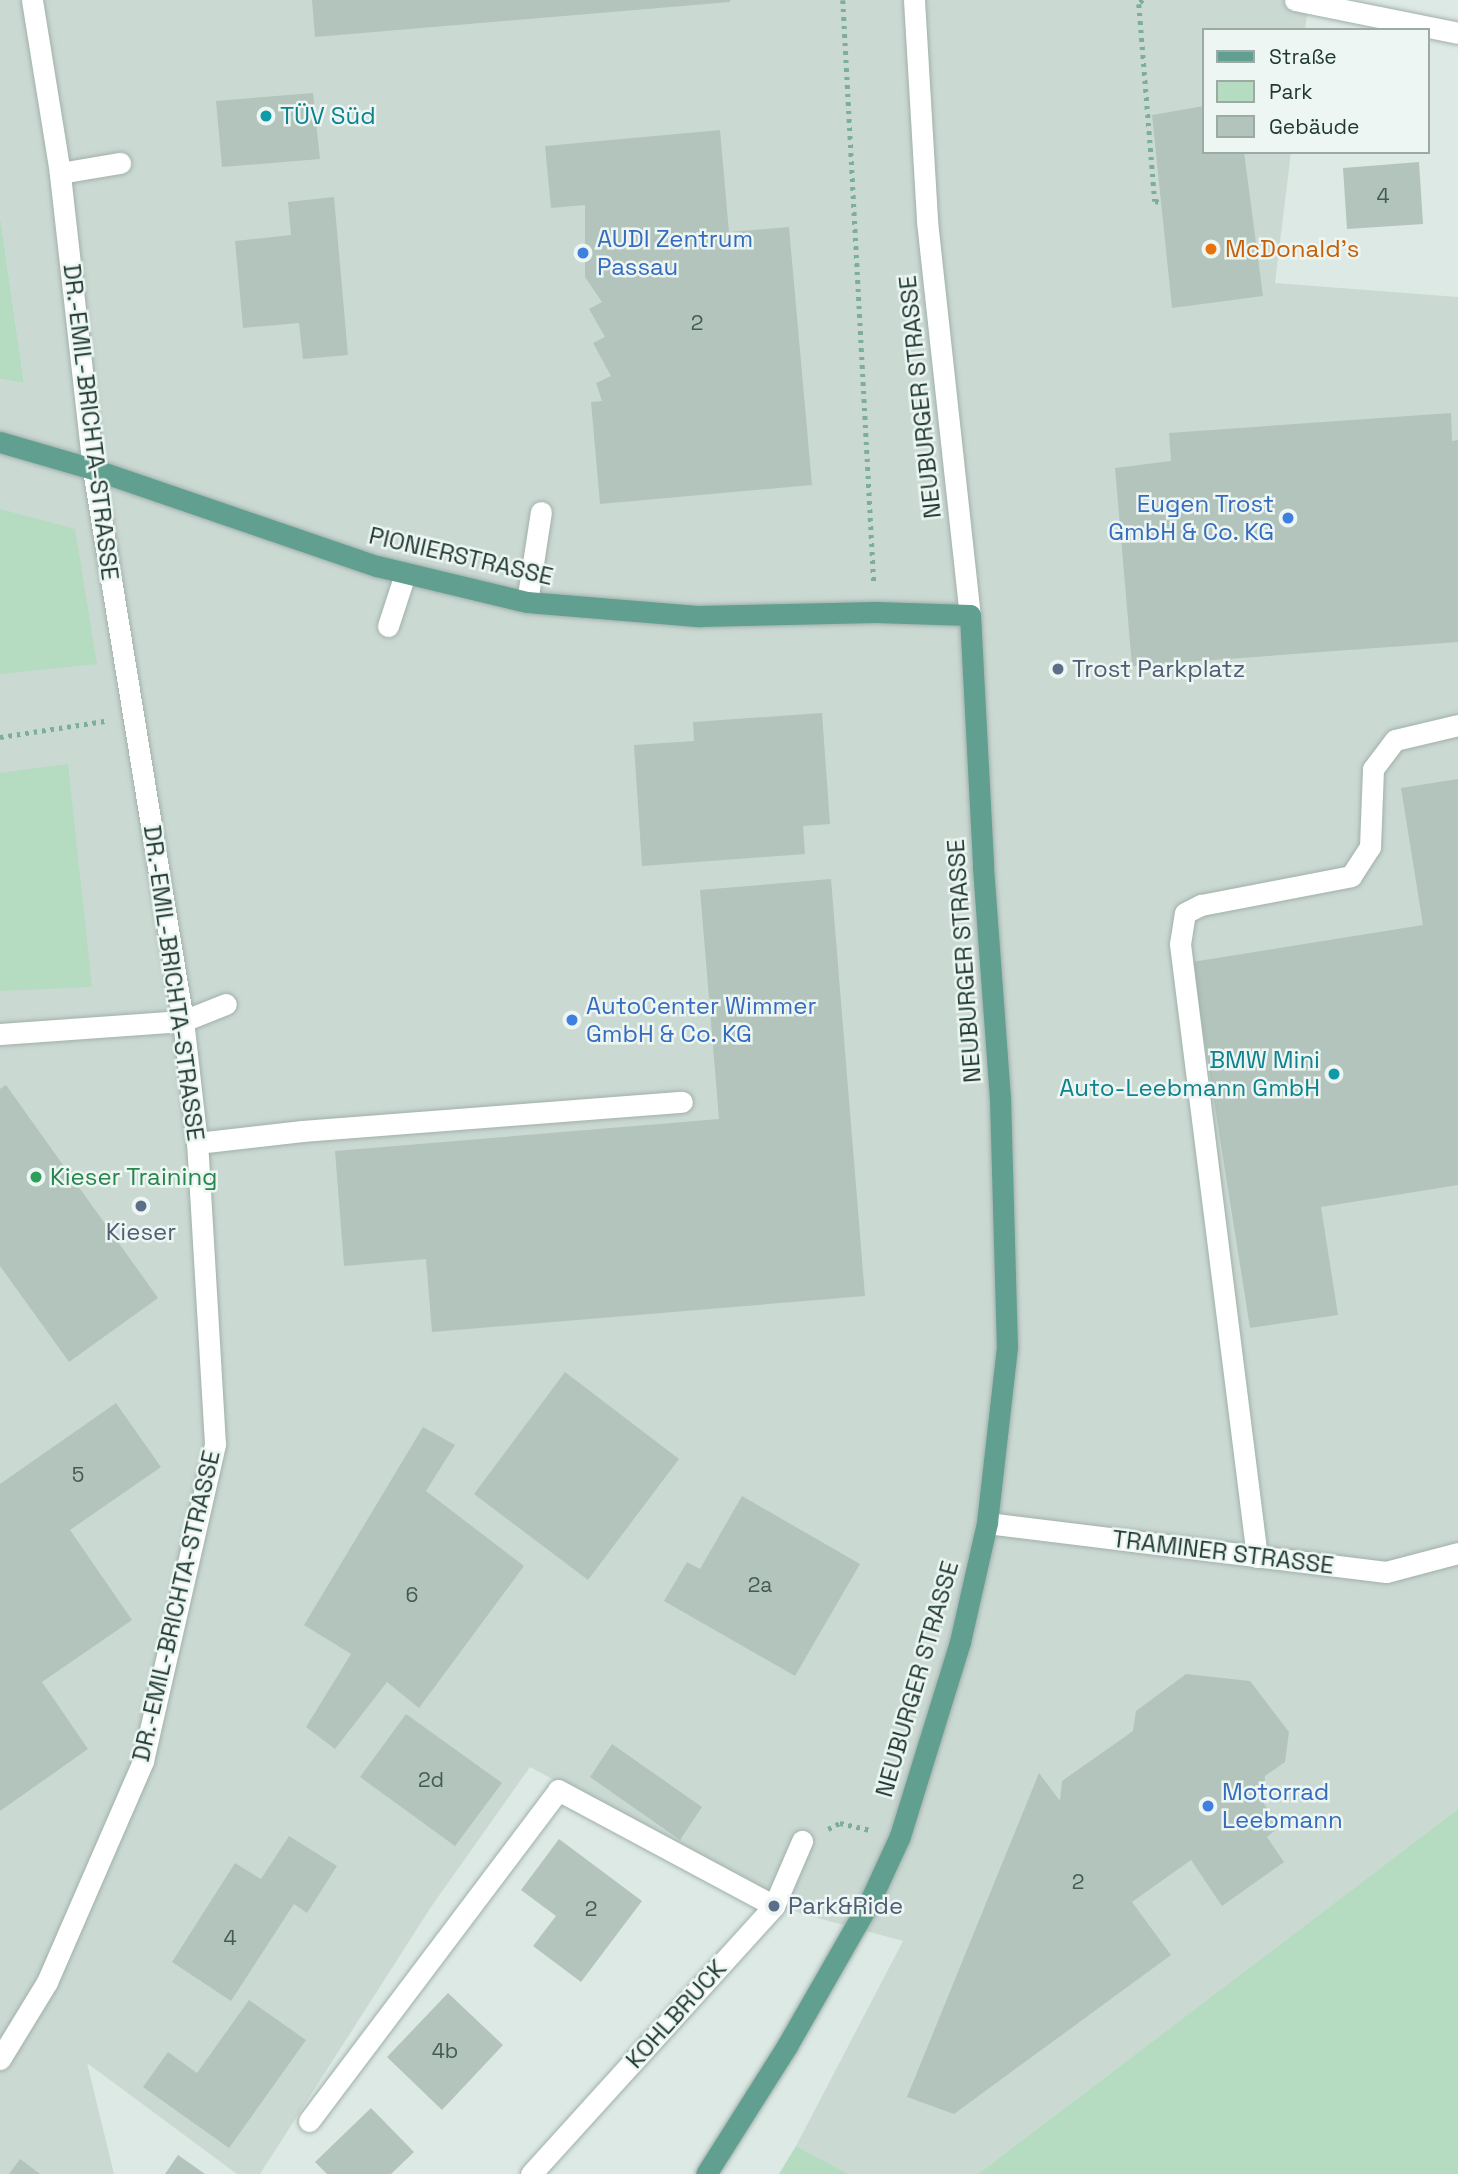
<!DOCTYPE html>
<html>
<head>
<meta charset="utf-8">
<style>
	body { margin:0 }
	#map { position:relative; width:1458px; height:2174px; overflow:hidden; background:#dde9e4; font-family:"Space Grotesk",sans-serif }
	div>[style] { position:absolute }
	.built>* { inset:0; background:#cbd9d3 }
	.green>* { inset:0; background:#b5dbc0 }
	.building>* { inset:0; background:#b3c4bd }
	.path>* { height:4.5px; margin-top:-2.25px; transform-origin:0; background:repeating-linear-gradient(90deg,#7dad9f 0 3.5px,transparent 0 8.5px) }
	.roads { filter:drop-shadow(0 0 2px #a0b0ab) drop-shadow(0 0 2px #a0b0ab) }
	.minor>* { height:21px; margin:-10.5px; padding:0 10.5px; transform-origin:10.5px; border-radius:10.5px; background:#fff }
	.major>* { height:21px; margin:-10.5px; padding:0 10.5px; transform-origin:10.5px; border-radius:10.5px; background:#619f90 }
	.dots>* { width:19px; height:19px; translate:-50% -50%; box-sizing:border-box; border:4px solid #edf6f2; border-radius:50% }
	span { translate:-50% -50%; white-space:nowrap; text-align:center; line-height:1.15; -webkit-text-stroke:5px #edf6f2; paint-order:stroke }
	.number-label { font-size:21px; color:#445b55 }
	.number-label span { -webkit-text-stroke-width:0 }
	.culture-label { font-size:24px; color:#0d838f }
	.left { translate:0 -50%; text-align:left }
	.right { translate:-100% -50%; text-align:right }
	.shop-label { font-size:24px; color:#366cbe }
	.food-label { font-size:24px; color:#c56008 }
	.street-label { font-size:24px; color:#1f3832 }
	.service-label { font-size:24px; color:#4e5e75 }
	.leisure-label { font-size:24px; color:#27864d }
	.legend { position:absolute; left:1202px; top:28px; width:228px; height:126px; box-sizing:border-box; background:#edf6f2; border:2px solid #9baaa5; margin:0; padding:9px 12px; list-style:none; font-size:21px; color:#1f3832 }
	.legend li { display:flex; align-items:center; gap:14px; height:35px }
	.legend b { width:35px; border:2px solid #9baaa5 }
</style>
</head>
<body>
<div id="map">
	<div class="built">
		<div style="clip-path:polygon(0 0,1309px 0,1305px 30px,1204px 30px,1204px 152px,1291px 152px,1275px 283px,1458px 297px,1458px 1809px,978px 2174px,849px 2174px,796px 2146px,903px 1941px,799px 1913px,530px 1767px,431px 1907px,260px 2174px,237px 2174px,87px 2063px,114px 2174px,0 2174px,0 379px,24px 383px,0 216px)"></div>
	</div>
	<div class="green">
		<div style="clip-path:polygon(0 216px,24px 383px,0 379px)"></div>
		<div style="clip-path:polygon(0 509px,75px 529px,97px 664px,0 674px)"></div>
		<div style="clip-path:polygon(68px 764px,92px 987px,0 991px,0 773px)"></div>
		<div style="clip-path:polygon(1458px 1809px,1458px 2174px,978px 2174px)"></div>
		<div style="clip-path:polygon(796px 2146px,849px 2174px,779px 2174px)"></div>
	</div>
	<div class="building">
		<div style="clip-path:polygon(312px 0,730px 0,730px 2px,315px 37px)"></div>
		<div style="clip-path:polygon(313px 93px,320px 159px,222px 167px,216px 101px)"></div>
		<div style="clip-path:polygon(1204px 106px,1204px 152px,1244px 152px,1263px 296px,1172px 308px,1152px 115px)"></div>
		<div style="clip-path:polygon(720px 130px,729px 232px,789px 227px,812px 485px,600px 504px,591px 402px,602px 401px,596px 383px,611px 376px,593px 343px,605px 337px,589px 309px,602px 302px,585px 277px,585px 205px,551px 208px,545px 146px)"></div>
		<div style="clip-path:polygon(1419px 162px,1423px 224px,1347px 229px,1343px 168px)"></div>
		<div style="clip-path:polygon(334px 197px,348px 355px,303px 359px,299px 323px,243px 328px,235px 241px,291px 235px,288px 202px)"></div>
		<div style="clip-path:polygon(1451px 413px,1452px 441px,1458px 440px,1458px 642px,1132px 666px,1115px 468px,1171px 461px,1169px 433px)"></div>
		<div style="clip-path:polygon(822px 713px,830px 824px,803px 826px,805px 854px,642px 866px,634px 745px,694px 741px,693px 722px)"></div>
		<div style="clip-path:polygon(1458px 779px,1458px 1185px,1321px 1207px,1338px 1315px,1250px 1328px,1192px 962px,1423px 925px,1401px 788px)"></div>
		<div style="clip-path:polygon(831px 879px,865px 1296px,432px 1332px,426px 1259px,344px 1266px,335px 1151px,719px 1119px,700px 890px)"></div>
		<div style="clip-path:polygon(6px 1085px,158px 1298px,69px 1362px,0 1266px,0 1089px)"></div>
		<div style="clip-path:polygon(565px 1372px,679px 1459px,588px 1580px,474px 1494px)"></div>
		<div style="clip-path:polygon(116px 1403px,161px 1467px,70px 1530px,132px 1620px,42px 1682px,88px 1749px,0 1811px,0 1484px)"></div>
		<div style="clip-path:polygon(423px 1427px,455px 1445px,426px 1491px,524px 1566px,419px 1708px,387px 1682px,335px 1749px,306px 1727px,351px 1654px,304px 1625px)"></div>
		<div style="clip-path:polygon(742px 1496px,860px 1564px,795px 1676px,664px 1601px,687px 1562px,700px 1569px)"></div>
		<div style="clip-path:polygon(1186px 1674px,1250px 1681px,1289px 1732px,1285px 1762px,1265px 1776px,1263px 1802px,1279px 1827px,1267px 1837px,1284px 1862px,1222px 1906px,1191px 1860px,1132px 1902px,1171px 1955px,954px 2114px,907px 2097px,1039px 1773px,1060px 1801px,1062px 1781px,1133px 1731px,1136px 1711px)"></div>
		<div style="clip-path:polygon(406px 1714px,502px 1783px,455px 1846px,360px 1777px)"></div>
		<div style="clip-path:polygon(612px 1744px,702px 1807px,680px 1840px,590px 1777px)"></div>
		<div style="clip-path:polygon(289px 1836px,337px 1866px,307px 1913px,294px 1904px,231px 2001px,172px 1962px,235px 1863px,261px 1879px)"></div>
		<div style="clip-path:polygon(559px 1839px,642px 1901px,581px 1982px,533px 1946px,556px 1916px,521px 1890px)"></div>
		<div style="clip-path:polygon(448px 1993px,503px 2045px,442px 2110px,387px 2057px)"></div>
		<div style="clip-path:polygon(249px 2000px,306px 2040px,229px 2148px,143px 2087px,168px 2052px,197px 2073px)"></div>
		<div style="clip-path:polygon(371px 2108px,414px 2152px,391px 2174px,327px 2174px,315px 2162px)"></div>
		<div style="clip-path:polygon(178px 2155px,205px 2174px,165px 2174px)"></div>
		<div style="clip-path:polygon(20px 2159px,40px 2174px,9px 2174px)"></div>
	</div>
	<div class="path">
		<div style="left:843px;top:0;width:584px;rotate:86.96deg"></div>
		<div style="left:1143px;top:0;width:6px;rotate:135deg"></div>
		<div style="left:1139px;top:4px;width:198px;rotate:85.4deg"></div>
		<div style="left:1155px;top:201px;width:6px;rotate:9deg"></div>
		<div style="left:0;top:737px;width:106px;rotate:-8.7deg"></div>
		<div style="left:828px;top:1829px;width:13px;rotate:-27deg"></div>
		<div style="left:840px;top:1823px;width:31px;rotate:13deg"></div>
	</div>
	<div class="roads">
		<div class="minor">
			<div style="left:914px;top:0;width:221px;rotate:86.6deg"></div>
			<div style="left:927px;top:221px;width:396px;rotate:83.8deg"></div>
			<div style="left:1295px;top:0;width:166px;rotate:11.4deg"></div>
			<div style="left:60px;top:173px;width:61px;rotate:-9.5deg"></div>
			<div style="left:527px;top:602px;width:91px;rotate:-81.2deg"></div>
			<div style="left:388px;top:626px;width:55px;rotate:-71.9deg"></div>
			<div style="left:0;top:1034px;width:183px;rotate:-4.1deg"></div>
			<div style="left:183px;top:1021px;width:46px;rotate:-21.6deg"></div>
			<div style="left:197px;top:1143px;width:106px;rotate:-6.5deg"></div>
			<div style="left:302px;top:1131px;width:381px;rotate:-4.4deg"></div>
			<div style="left:987px;top:1523px;width:402px;rotate:7deg"></div>
			<div style="left:1386px;top:1572px;width:74px;rotate:-14.8deg"></div>
			<div style="left:1257px;top:1557px;width:618px;rotate:-97.16deg"></div>
			<div style="left:1180px;top:944px;width:31px;rotate:-81deg"></div>
			<div style="left:1185px;top:913px;width:18px;rotate:-27deg"></div>
			<div style="left:1201px;top:905px;width:153px;rotate:-10.9deg"></div>
			<div style="left:1351px;top:876px;width:35px;rotate:-57deg"></div>
			<div style="left:1370px;top:847px;width:78px;rotate:-87.8deg"></div>
			<div style="left:1373px;top:769px;width:36px;rotate:-53deg"></div>
			<div style="left:1395px;top:740px;width:65px;rotate:-13.4deg"></div>
			<div style="left:0;top:2059px;width:90px;rotate:-58.6deg"></div>
			<div style="left:47px;top:1982px;width:241px;rotate:-66.5deg"></div>
			<div style="left:143px;top:1761px;width:325px;rotate:-77.2deg"></div>
			<div style="left:215px;top:1444px;width:302px;rotate:-93.4deg"></div>
			<div style="left:197px;top:1143px;width:123px;rotate:-96.5deg"></div>
			<div style="left:183px;top:1021px;width:559px;rotate:-99.26deg"></div>
			<div style="left:93px;top:469px;width:298px;rotate:-96.4deg"></div>
			<div style="left:60px;top:173px;width:175px;rotate:-99.2deg"></div>
			<div style="left:309px;top:2121px;width:414px;rotate:-53deg"></div>
			<div style="left:558px;top:1790px;width:245px;rotate:28.2deg"></div>
			<div style="left:531px;top:2174px;width:362px;rotate:-47.8deg"></div>
			<div style="left:774px;top:1906px;width:71px;rotate:-66.7deg"></div>
		</div>
		<div class="major">
			<div style="left:0;top:442px;width:97px;rotate:16.2deg"></div>
			<div style="left:93px;top:469px;width:300px;rotate:18.9deg"></div>
			<div style="left:377px;top:566px;width:154px;rotate:13.5deg"></div>
			<div style="left:527px;top:602px;width:173px;rotate:4.7deg"></div>
			<div style="left:699px;top:616px;width:176px;rotate:-1.3deg"></div>
			<div style="left:875px;top:612px;width:95px;rotate:1.8deg"></div>
			<div style="left:970px;top:615px;width:252px;rotate:87deg"></div>
			<div style="left:983px;top:867px;width:232px;rotate:85.8deg"></div>
			<div style="left:1000px;top:1098px;width:249px;rotate:88.4deg"></div>
			<div style="left:1007px;top:1347px;width:177px;rotate:96.5deg"></div>
			<div style="left:987px;top:1523px;width:122px;rotate:102.8deg"></div>
			<div style="left:960px;top:1642px;width:203px;rotate:107.2deg"></div>
			<div style="left:900px;top:1836px;width:72px;rotate:114.8deg"></div>
			<div style="left:870px;top:1901px;width:167px;rotate:119.8deg"></div>
			<div style="left:787px;top:2046px;width:151px;rotate:122.3deg"></div>
		</div>
	</div>
	<div class="dots">
		<div style="left:266px;top:116px;background:#0f9aa8"></div>
		<div style="left:1211px;top:249px;background:#e8710a"></div>
		<div style="left:583px;top:253px;background:#3f7fe0"></div>
		<div style="left:1288px;top:518px;background:#3f7fe0"></div>
		<div style="left:1058px;top:669px;background:#5c6f8a"></div>
		<div style="left:572px;top:1020px;background:#3f7fe0"></div>
		<div style="left:1334px;top:1074px;background:#0f9aa8"></div>
		<div style="left:36px;top:1177px;background:#2e9e5b"></div>
		<div style="left:141px;top:1206px;background:#5c6f8a"></div>
		<div style="left:1208px;top:1806px;background:#3f7fe0"></div>
		<div style="left:774px;top:1906px;background:#5c6f8a"></div>
	</div>
	<div class="number-label">
		<span style="left:1383px;top:196px">4</span>
		<span style="left:697px;top:323px">2</span>
		<span style="left:78px;top:1475px">5</span>
		<span style="left:760px;top:1585px">2a</span>
		<span style="left:412px;top:1595px">6</span>
		<span style="left:431px;top:1780px">2d</span>
		<span style="left:1078px;top:1882px">2</span>
		<span style="left:591px;top:1909px">2</span>
		<span style="left:230px;top:1938px">4</span>
		<span style="left:445px;top:2051px">4b</span>
	</div>
	<div class="culture-label">
		<span class="left" style="left:280px;top:116px">TÜV Süd</span>
		<span class="right" style="left:1320px;top:1074px">BMW Mini<br>Auto-Leebmann GmbH</span>
	</div>
	<div class="shop-label">
		<span class="left" style="left:597px;top:253px">AUDI Zentrum<br>Passau</span>
		<span class="right" style="left:1274px;top:518px">Eugen Trost<br>GmbH &amp; Co. KG</span>
		<span class="left" style="left:586px;top:1020px">AutoCenter Wimmer<br>GmbH &amp; Co. KG</span>
		<span class="left" style="left:1222px;top:1806px">Motorrad<br>Leebmann</span>
	</div>
	<div class="food-label">
		<span class="left" style="left:1225px;top:249px">McDonald's</span>
	</div>
	<div class="street-label">
		<span style="left:920px;top:397px;rotate:-96deg">NEUBURGER STRASSE</span>
		<span style="left:91px;top:422px;rotate:83deg">DR.-EMIL-BRICHTA-STRASSE</span>
		<span style="left:461px;top:556px;rotate:13deg">PIONIERSTRASSE</span>
		<span style="left:964px;top:961px;rotate:-94deg">NEUBURGER STRASSE</span>
		<span style="left:174px;top:983px;rotate:82deg">DR.-EMIL-BRICHTA-STRASSE</span>
		<span style="left:1223px;top:1552px;rotate:7deg">TRAMINER STRASSE</span>
		<span style="left:176px;top:1606px;rotate:-77deg">DR.-EMIL-BRICHTA-STRASSE</span>
		<span style="left:917px;top:1679px;rotate:-74deg">NEUBURGER STRASSE</span>
		<span style="left:676px;top:2014px;rotate:-48deg">KOHLBRUCK</span>
	</div>
	<div class="service-label">
		<span class="left" style="left:1072px;top:669px">Trost Parkplatz</span>
		<span style="left:141px;top:1232px">Kieser</span>
		<span class="left" style="left:788px;top:1906px">Park&amp;Ride</span>
	</div>
	<div class="leisure-label">
		<span class="left" style="left:50px;top:1177px">Kieser Training</span>
	</div>
	<ul class="legend">
	<li><b style="height:9px;background:#619f90"></b>Straße</li>
	<li><b style="height:19px;background:#b5dbc0"></b>Park</li>
	<li><b style="height:19px;background:#b3c4bd"></b>Gebäude</li>
	</ul>
</div>
</body>
</html>
